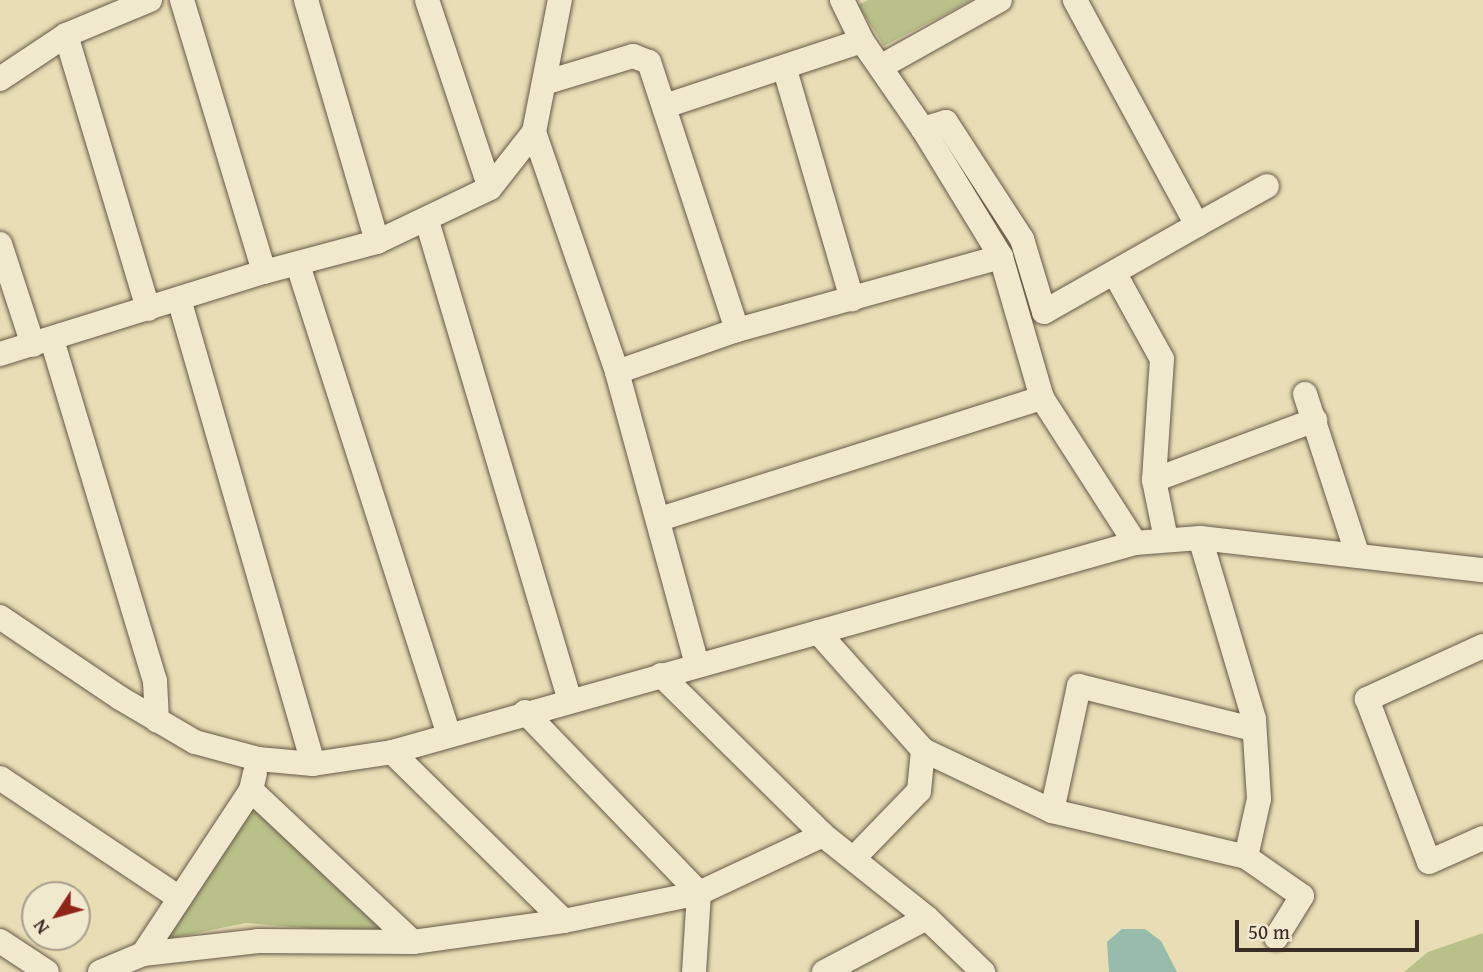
<!DOCTYPE html>
<html>
<head>
<meta charset="utf-8">
<style>
	body { margin:0 }
	#map { position:relative; width:1483px; height:972px; overflow:hidden; background:#e8ddb4; font-family:"Gentium Book Plus",serif }
	div>[style] { position:absolute }
	.green>* { inset:0; background:#bac08a }
	.water>* { inset:0; background:#97bcab }
	.roads { filter:drop-shadow(0 0 2px #665949) drop-shadow(0 0 2px #665949) }
	.minor>* { height:24px; margin:-12px; padding:0 12px; transform-origin:12px; border-radius:12px; background:#f0e9ce }
	span { translate:-50% -50%; white-space:nowrap; text-align:center; line-height:1.15; -webkit-text-stroke:6px #f0e9ce; paint-order:stroke }
	.north { position:absolute; left:21px; top:881px; width:70px; height:70px; box-sizing:border-box; background:#f0e9ce; border:2px solid #a79e8a; border-radius:50%; rotate:234deg; font-size:19px; font-weight:700; line-height:28px; text-align:center; color:#3a2d25 }
	.north::after { content:''; display:block; margin:auto; width:24px; height:32px; background:#8f2418; clip-path:polygon(50% 0,100% 100%,50% 72%,0 100%) }
	.scale { position:absolute; left:1235px; top:920px; width:184px; height:32px; box-sizing:border-box; border:4px solid #3a2d25; border-top:0; padding-left:9px; font-size:21px; line-height:24px; white-space:nowrap; color:#3a2d25; -webkit-text-stroke:5px #f0e9ce; paint-order:stroke }
</style>
</head>
<body>
<div id="map">
	<div class="green">
		<div style="clip-path:polygon(868px 0,972px 0,884px 46px,858px 5px)"></div>
		<div style="clip-path:polygon(259px 809px,388px 935px,246px 923px,162px 940px,251px 811px)"></div>
		<div style="clip-path:polygon(1483px 933px,1483px 972px,1404px 972px,1428px 952px)"></div>
	</div>
	<div class="water">
		<div style="clip-path:polygon(1122px 929px,1145px 929px,1161px 941px,1177px 972px,1109px 972px,1107px 942px)"></div>
	</div>
	<div class="roads">
		<div class="minor">
			<div style="left:182px;top:0;width:284px;rotate:73.2deg"></div>
			<div style="left:306px;top:0;width:252px;rotate:73.6deg"></div>
			<div style="left:427px;top:0;width:198px;rotate:71.5deg"></div>
			<div style="left:842px;top:0;width:46px;rotate:64deg"></div>
			<div style="left:862px;top:41px;width:107px;rotate:55.3deg"></div>
			<div style="left:923px;top:129px;width:150px;rotate:58.6deg"></div>
			<div style="left:1001px;top:257px;width:147px;rotate:73.8deg"></div>
			<div style="left:1042px;top:398px;width:172px;rotate:57.3deg"></div>
			<div style="left:66px;top:35px;width:286px;rotate:73.3deg"></div>
			<div style="left:882px;top:66px;width:135px;rotate:-29.2deg"></div>
			<div style="left:785px;top:70px;width:239px;rotate:73.7deg"></div>
			<div style="left:0;top:79px;width:79px;rotate:-33.7deg"></div>
			<div style="left:66px;top:35px;width:91px;rotate:-22.6deg"></div>
			<div style="left:544px;top:83px;width:93px;rotate:-16.9deg"></div>
			<div style="left:633px;top:56px;width:17px;rotate:21deg"></div>
			<div style="left:649px;top:62px;width:282px;rotate:71.8deg"></div>
			<div style="left:665px;top:106px;width:207px;rotate:-18.3deg"></div>
			<div style="left:923px;top:129px;width:24px;rotate:-17deg"></div>
			<div style="left:946px;top:122px;width:140px;rotate:57deg"></div>
			<div style="left:1022px;top:239px;width:76px;rotate:73.2deg"></div>
			<div style="left:1044px;top:312px;width:176px;rotate:-29.6deg"></div>
			<div style="left:1197px;top:225px;width:256px;rotate:-118.5deg"></div>
			<div style="left:534px;top:132px;width:254px;rotate:70.9deg"></div>
			<div style="left:617px;top:372px;width:303px;rotate:74.7deg"></div>
			<div style="left:427px;top:221px;width:501px;rotate:73.41deg"></div>
			<div style="left:1197px;top:225px;width:80px;rotate:-29.1deg"></div>
			<div style="left:0;top:244px;width:106px;rotate:71.9deg"></div>
			<div style="left:298px;top:265px;width:493px;rotate:72.2deg"></div>
			<div style="left:1115px;top:274px;width:97px;rotate:61.1deg"></div>
			<div style="left:1162px;top:359px;width:121px;rotate:93.8deg"></div>
			<div style="left:1154px;top:480px;width:60px;rotate:78.5deg"></div>
			<div style="left:179px;top:299px;width:484px;rotate:73.9deg"></div>
			<div style="left:52px;top:340px;width:356px;rotate:73.2deg"></div>
			<div style="left:155px;top:681px;width:40px;rotate:87.1deg"></div>
			<div style="left:0;top:354px;width:276px;rotate:-17.3deg"></div>
			<div style="left:264px;top:272px;width:117px;rotate:-14.9deg"></div>
			<div style="left:377px;top:242px;width:125px;rotate:-25.5deg"></div>
			<div style="left:490px;top:188px;width:71px;rotate:-51.8deg"></div>
			<div style="left:534px;top:132px;width:135px;rotate:-78.9deg"></div>
			<div style="left:617px;top:372px;width:127px;rotate:-19.3deg"></div>
			<div style="left:737px;top:330px;width:274px;rotate:-15.5deg"></div>
			<div style="left:1305px;top:394px;width:170px;rotate:71.9deg"></div>
			<div style="left:1154px;top:480px;width:172px;rotate:-20.4deg"></div>
			<div style="left:660px;top:519px;width:401px;rotate:-17.6deg"></div>
			<div style="left:0;top:617px;width:145px;rotate:34deg"></div>
			<div style="left:120px;top:698px;width:87px;rotate:30.4deg"></div>
			<div style="left:195px;top:742px;width:65px;rotate:15.1deg"></div>
			<div style="left:258px;top:759px;width:55px;rotate:5.2deg"></div>
			<div style="left:313px;top:764px;width:80px;rotate:-8.6deg"></div>
			<div style="left:392px;top:752px;width:772px;rotate:-15.71deg"></div>
			<div style="left:1135px;top:543px;width:65px;rotate:-4.4deg"></div>
			<div style="left:1200px;top:538px;width:285px;rotate:6.5deg"></div>
			<div style="left:818px;top:632px;width:158px;rotate:48.3deg"></div>
			<div style="left:1483px;top:646px;width:128px;rotate:155.4deg"></div>
			<div style="left:1367px;top:699px;width:174px;rotate:69.2deg"></div>
			<div style="left:1429px;top:862px;width:59px;rotate:-24deg"></div>
			<div style="left:661px;top:675px;width:228px;rotate:44.6deg"></div>
			<div style="left:823px;top:835px;width:133px;rotate:38.6deg"></div>
			<div style="left:927px;top:918px;width:78px;rotate:44deg"></div>
			<div style="left:525px;top:712px;width:251px;rotate:46.1deg"></div>
			<div style="left:699px;top:893px;width:79px;rotate:93.6deg"></div>
			<div style="left:392px;top:752px;width:241px;rotate:44.5deg"></div>
			<div style="left:0;top:778px;width:216px;rotate:33.8deg"></div>
			<div style="left:251px;top:790px;width:222px;rotate:43.2deg"></div>
			<div style="left:413px;top:942px;width:152px;rotate:-7.9deg"></div>
			<div style="left:564px;top:921px;width:138px;rotate:-11.7deg"></div>
			<div style="left:699px;top:893px;width:137px;rotate:-25.1deg"></div>
			<div style="left:1052px;top:811px;width:128px;rotate:-77.8deg"></div>
			<div style="left:1079px;top:686px;width:179px;rotate:13.9deg"></div>
			<div style="left:1246px;top:857px;width:68px;rotate:34.9deg"></div>
			<div style="left:1302px;top:896px;width:49px;rotate:121.8deg"></div>
			<div style="left:854px;top:858px;width:93px;rotate:-45.9deg"></div>
			<div style="left:919px;top:791px;width:41px;rotate:-84.4deg"></div>
			<div style="left:923px;top:750px;width:143px;rotate:25.3deg"></div>
			<div style="left:1052px;top:811px;width:199px;rotate:13.3deg"></div>
			<div style="left:1246px;top:857px;width:59px;rotate:-77.4deg"></div>
			<div style="left:1259px;top:799px;width:80px;rotate:-93.6deg"></div>
			<div style="left:1254px;top:719px;width:189px;rotate:-106.6deg"></div>
			<div style="left:0;top:941px;width:56px;rotate:33.4deg"></div>
			<div style="left:143px;top:954px;width:196px;rotate:-56.6deg"></div>
			<div style="left:251px;top:790px;width:17px;rotate:-77deg"></div>
			<div style="left:100px;top:972px;width:47px;rotate:-22.7deg"></div>
			<div style="left:143px;top:954px;width:116px;rotate:-6.4deg"></div>
			<div style="left:258px;top:941px;width:155px;rotate:0.4deg"></div>
			<div style="left:824px;top:972px;width:116px;rotate:-27.7deg"></div>
		</div>
	</div>
	<div class="north">N</div>
	<div class="scale">50 m</div>
</div>
</body>
</html>
